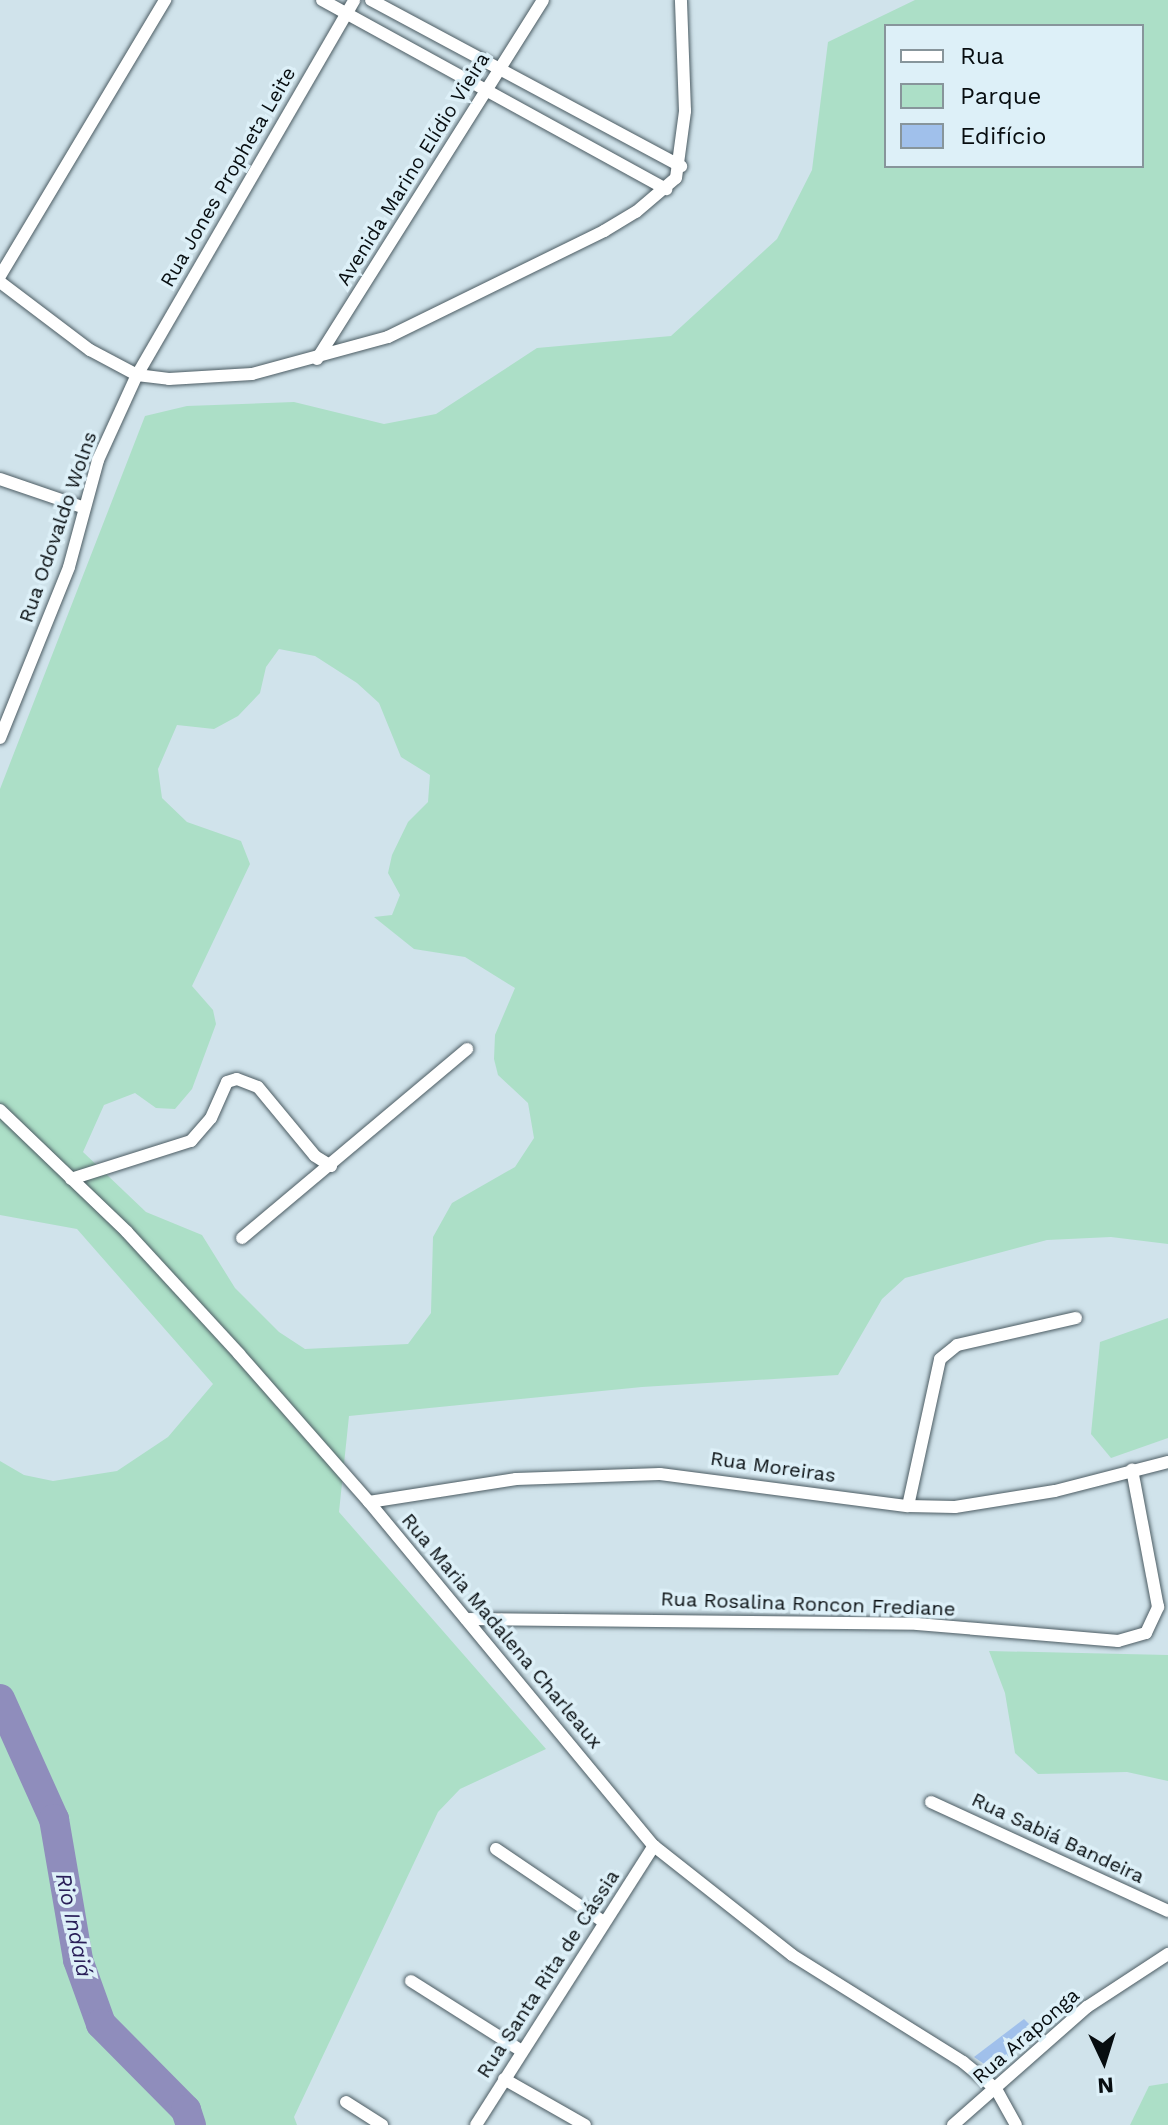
<!DOCTYPE html>
<html>
<head>
<meta charset="utf-8">
<style>
	body { margin:0 }
	#map { position:relative; width:1168px; height:2125px; overflow:hidden; background:#d0e3eb; font-family:"Work Sans",sans-serif }
	div>[style] { position:absolute }
	.green>* { inset:0; background:#acdfc7 }
	.river>* { height:30px; margin:-15px; padding:0 15px; transform-origin:15px; border-radius:15px; background:#8f8dbc }
	.building>* { inset:0; background:#a0c0eb }
	.roads { filter:drop-shadow(0 0 2px #4c5c63) drop-shadow(0 0 2px #4c5c63) }
	.minor>* { height:12px; margin:-6px; padding:0 6px; transform-origin:6px; border-radius:6px; background:#fff }
	span { translate:-50% -50%; white-space:nowrap; text-align:center; line-height:1.15; -webkit-text-stroke:7px #ddf0f8; paint-order:stroke }
	.street-label { font-size:20px; color:#070d10 }
	.water-label { font-size:22px; color:#2a1f59; font-style:italic }
	.legend { position:absolute; left:884px; top:24px; width:260px; height:144px; box-sizing:border-box; background:#ddf0f8; border:2px solid #87959b; margin:0; padding:10px 14px; list-style:none; font-size:24px; color:#070d10 }
	.legend li { display:flex; align-items:center; gap:16px; height:40px }
	.legend b { width:40px; border:2px solid #87959b }
	.north { position:absolute; left:1064px; top:2021px; width:80px; height:80px; -webkit-text-stroke:6px #ddf0f8; paint-order:stroke; rotate:176deg; font-size:22px; font-weight:700; line-height:32px; text-align:center; color:#070d10 }
	.north::after { content:''; display:block; margin:auto; width:28px; height:36px; background:#070d10; clip-path:polygon(50% 0,100% 100%,50% 72%,0 100%) }
</style>
</head>
<body>
<div id="map">
	<div class="green">
		<div style="clip-path:polygon(evenodd,915px 0,1168px 0,1168px 1244px,1111px 1237px,1047px 1240px,905px 1278px,882px 1299px,838px 1375px,642px 1387px,349px 1416px,339px 1512px,546px 1749px,460px 1789px,438px 1812px,294px 2117px,297px 2125px,0 2125px,0 1461px,24px 1475px,53px 1481px,117px 1471px,168px 1437px,213px 1384px,77px 1229px,0 1215px,0 789px,145px 416px,187px 406px,294px 402px,384px 424px,436px 414px,537px 348px,671px 336px,777px 239px,812px 170px,828px 42px,915px 0,886px 26px,1142px 26px,1142px 166px,886px 166px,886px 26px,915px 0,279px 649px,315px 656px,357px 683px,379px 703px,401px 757px,430px 775px,428px 802px,408px 822px,392px 855px,388px 873px,400px 895px,392px 915px,374px 917px,414px 949px,465px 957px,515px 988px,495px 1035px,494px 1059px,498px 1075px,528px 1103px,534px 1138px,515px 1167px,452px 1203px,433px 1237px,431px 1313px,408px 1344px,305px 1349px,279px 1332px,235px 1288px,202px 1235px,146px 1212px,83px 1152px,104px 1105px,135px 1093px,156px 1108px,175px 1109px,192px 1089px,216px 1024px,213px 1010px,192px 986px,250px 864px,241px 841px,187px 822px,162px 798px,158px 769px,177px 725px,214px 729px,238px 716px,260px 693px,266px 667px,279px 649px)"></div>
		<div style="clip-path:polygon(1168px 1318px,1168px 1438px,1111px 1458px,1091px 1434px,1100px 1342px)"></div>
		<div style="clip-path:polygon(989px 1651px,1168px 1655px,1168px 1781px,1127px 1772px,1038px 1774px,1015px 1753px,1005px 1693px)"></div>
		<div style="clip-path:polygon(1168px 2083px,1168px 2125px,1130px 2125px,1149px 2086px)"></div>
	</div>
	<div class="river">
		<div style="left:0;top:1699px;width:132px;rotate:65.8deg"></div>
		<div style="left:54px;top:1819px;width:143px;rotate:80.3deg"></div>
		<div style="left:78px;top:1960px;width:68px;rotate:70.2deg"></div>
		<div style="left:101px;top:2024px;width:121px;rotate:45.3deg"></div>
		<div style="left:186px;top:2110px;width:16px;rotate:72deg"></div>
	</div>
	<div class="building">
		<div style="clip-path:polygon(1024px 2019px,1040px 2035px,993px 2070px,974px 2057px)"></div>
	</div>
	<div class="roads">
		<div class="minor">
			<div style="left:322px;top:0;width:393px;rotate:28.8deg"></div>
			<div style="left:371px;top:0;width:352px;rotate:28.2deg"></div>
			<div style="left:0;top:276px;width:322px;rotate:-59.1deg"></div>
			<div style="left:0;top:282px;width:113px;rotate:37.1deg"></div>
			<div style="left:90px;top:350px;width:53px;rotate:28deg"></div>
			<div style="left:137px;top:375px;width:32px;rotate:7deg"></div>
			<div style="left:169px;top:379px;width:83px;rotate:-3.4deg"></div>
			<div style="left:252px;top:374px;width:141px;rotate:-15.2deg"></div>
			<div style="left:388px;top:337px;width:241px;rotate:-26.1deg"></div>
			<div style="left:604px;top:231px;width:37px;rotate:-31deg"></div>
			<div style="left:636px;top:212px;width:52px;rotate:-40.4deg"></div>
			<div style="left:676px;top:178px;width:68px;rotate:-82.3deg"></div>
			<div style="left:685px;top:111px;width:111px;rotate:-92.1deg"></div>
			<div style="left:317px;top:359px;width:424px;rotate:-57.8deg"></div>
			<div style="left:0;top:479px;width:87px;rotate:18.9deg"></div>
			<div style="left:0;top:738px;width:184px;rotate:-68deg"></div>
			<div style="left:69px;top:567px;width:111px;rotate:-74.8deg"></div>
			<div style="left:98px;top:460px;width:94px;rotate:-65.4deg"></div>
			<div style="left:137px;top:375px;width:433px;rotate:-59.9deg"></div>
			<div style="left:0;top:1110px;width:176px;rotate:43.8deg"></div>
			<div style="left:127px;top:1232px;width:166px;rotate:47.4deg"></div>
			<div style="left:239px;top:1354px;width:197px;rotate:48.7deg"></div>
			<div style="left:369px;top:1502px;width:447px;rotate:50.4deg"></div>
			<div style="left:654px;top:1846px;width:176px;rotate:38.3deg"></div>
			<div style="left:792px;top:1955px;width:202px;rotate:32deg"></div>
			<div style="left:963px;top:2062px;width:43px;rotate:39.3deg"></div>
			<div style="left:996px;top:2089px;width:41px;rotate:60.9deg"></div>
			<div style="left:71px;top:1179px;width:126px;rotate:-17.6deg"></div>
			<div style="left:191px;top:1141px;width:30px;rotate:-49deg"></div>
			<div style="left:211px;top:1118px;width:39px;rotate:-66deg"></div>
			<div style="left:227px;top:1082px;width:10px;rotate:-17deg"></div>
			<div style="left:237px;top:1079px;width:22px;rotate:21deg"></div>
			<div style="left:258px;top:1087px;width:89px;rotate:50.4deg"></div>
			<div style="left:315px;top:1156px;width:19px;rotate:32deg"></div>
			<div style="left:242px;top:1238px;width:294px;rotate:-40deg"></div>
			<div style="left:369px;top:1502px;width:149px;rotate:-8.9deg"></div>
			<div style="left:516px;top:1479px;width:144px;rotate:-2deg"></div>
			<div style="left:660px;top:1474px;width:250px;rotate:7.4deg"></div>
			<div style="left:908px;top:1506px;width:47px;rotate:1.2deg"></div>
			<div style="left:955px;top:1507px;width:101px;rotate:-9.1deg"></div>
			<div style="left:1055px;top:1491px;width:117px;rotate:-14.4deg"></div>
			<div style="left:908px;top:1506px;width:150px;rotate:-77.7deg"></div>
			<div style="left:940px;top:1359px;width:22px;rotate:-39deg"></div>
			<div style="left:957px;top:1345px;width:122px;rotate:-12.8deg"></div>
			<div style="left:466px;top:1619px;width:451px;rotate:0.6deg"></div>
			<div style="left:917px;top:1624px;width:202px;rotate:4.8deg"></div>
			<div style="left:1118px;top:1641px;width:29px;rotate:-16deg"></div>
			<div style="left:1146px;top:1633px;width:29px;rotate:-65deg"></div>
			<div style="left:1158px;top:1607px;width:140px;rotate:-100.7deg"></div>
			<div style="left:931px;top:1802px;width:261px;rotate:24.7deg"></div>
			<div style="left:496px;top:1849px;width:130px;rotate:34.1deg"></div>
			<div style="left:411px;top:1981px;width:129px;rotate:32.3deg"></div>
			<div style="left:504px;top:2079px;width:93px;rotate:29.6deg"></div>
			<div style="left:346px;top:2102px;width:43px;rotate:32.6deg"></div>
			<div style="left:476px;top:2125px;width:331px;rotate:-57.5deg"></div>
			<div style="left:953px;top:2125px;width:179px;rotate:-41.4deg"></div>
			<div style="left:1087px;top:2007px;width:97px;rotate:-33.2deg"></div>
		</div>
	</div>
	<div class="street-label">
		<span style="left:413px;top:169px;rotate:-58deg">Avenida Marino Elídio Vieira</span>
		<span style="left:228px;top:177px;rotate:-60deg">Rua Jones Propheta Leite</span>
		<span style="left:58px;top:527px;rotate:-71deg">Rua Odovaldo Wolns</span>
		<span style="left:773px;top:1467px;rotate:8deg">Rua Moreiras</span>
		<span style="left:808px;top:1604px;rotate:2deg">Rua Rosalina Roncon Frediane</span>
		<span style="left:502px;top:1631px;rotate:50deg">Rua Maria Madalena Charleaux</span>
		<span style="left:1058px;top:1838px;rotate:25deg">Rua Sabiá Bandeira</span>
		<span style="left:548px;top:1974px;rotate:-57deg">Rua Santa Rita de Cássia</span>
		<span style="left:1026px;top:2036px;rotate:-41deg">Rua Araponga</span>
	</div>
	<div class="water-label">
		<span style="left:74px;top:1925px;rotate:78deg">Rio Indaiá</span>
	</div>
	<ul class="legend">
	<li><b style="height:10px;background:#fff"></b>Rua</li>
	<li><b style="height:22px;background:#acdfc7"></b>Parque</li>
	<li><b style="height:22px;background:#a0c0eb"></b>Edifício</li>
	</ul>
	<div class="north">N</div>
</div>
</body>
</html>
